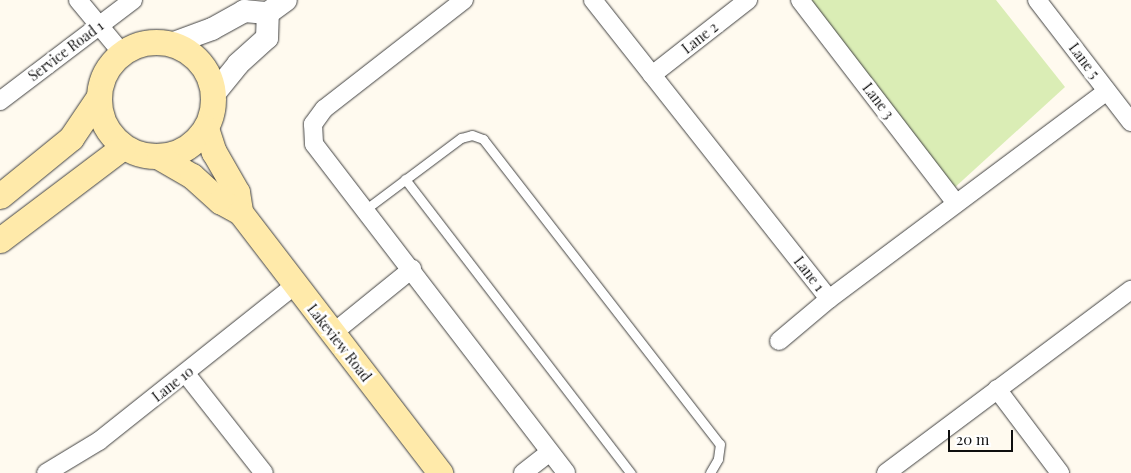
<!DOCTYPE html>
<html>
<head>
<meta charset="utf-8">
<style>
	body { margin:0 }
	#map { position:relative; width:1131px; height:473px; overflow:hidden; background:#fffaef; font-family:"Playfair Display",serif }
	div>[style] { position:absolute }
	.green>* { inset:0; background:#daedb5 }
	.roads { filter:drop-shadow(0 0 1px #414141) drop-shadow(0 0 1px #414141) }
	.service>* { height:9px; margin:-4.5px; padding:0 4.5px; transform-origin:4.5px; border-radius:4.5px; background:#fff }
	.minor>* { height:18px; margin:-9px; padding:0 9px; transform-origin:9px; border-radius:9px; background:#fff }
	.tertiary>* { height:22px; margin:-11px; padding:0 11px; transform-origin:11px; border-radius:11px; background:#fff }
	.secondary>* { height:25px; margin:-12.5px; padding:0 12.5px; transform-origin:12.5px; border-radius:12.5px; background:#ffeaaa }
	.secondary>.ring { margin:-12.5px; padding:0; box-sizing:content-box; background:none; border:25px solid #ffeaaa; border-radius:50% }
	span { translate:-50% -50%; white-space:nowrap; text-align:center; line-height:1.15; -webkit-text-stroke:5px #fff; paint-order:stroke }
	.street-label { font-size:14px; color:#0e0e0e }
	.scale { position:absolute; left:948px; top:430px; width:65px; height:22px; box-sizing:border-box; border:2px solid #0e0e0e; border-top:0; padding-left:6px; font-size:15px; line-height:18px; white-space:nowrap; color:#0e0e0e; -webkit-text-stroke:4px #fff; paint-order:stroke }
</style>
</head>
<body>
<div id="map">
	<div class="green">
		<div style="clip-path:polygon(808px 0,996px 0,1065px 87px,952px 190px)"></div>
	</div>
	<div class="roads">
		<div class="service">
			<div style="left:405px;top:179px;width:371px;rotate:52.5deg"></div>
			<div style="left:366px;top:209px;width:119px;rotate:-36.8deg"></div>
			<div style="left:461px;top:138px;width:11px;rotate:-15deg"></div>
			<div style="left:472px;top:135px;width:12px;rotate:20deg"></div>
			<div style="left:483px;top:139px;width:386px;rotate:52.2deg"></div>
			<div style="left:720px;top:444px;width:15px;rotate:98deg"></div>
			<div style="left:718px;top:459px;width:16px;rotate:120deg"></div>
		</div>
		<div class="minor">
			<div style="left:78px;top:0;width:69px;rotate:50.3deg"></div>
			<div style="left:464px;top:0;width:177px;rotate:142.1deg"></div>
			<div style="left:324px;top:109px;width:19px;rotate:126deg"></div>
			<div style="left:313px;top:124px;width:20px;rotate:87deg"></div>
			<div style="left:314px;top:144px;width:414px;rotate:52.5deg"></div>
			<div style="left:593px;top:0;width:381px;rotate:51.7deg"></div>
			<div style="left:829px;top:299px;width:347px;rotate:-36.8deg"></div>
			<div style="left:800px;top:0;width:256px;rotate:52.5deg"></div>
			<div style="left:1037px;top:0;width:154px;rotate:52.4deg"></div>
			<div style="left:652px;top:75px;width:122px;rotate:-38deg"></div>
			<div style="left:0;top:101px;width:167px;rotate:-37.2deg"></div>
			<div style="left:333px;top:333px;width:102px;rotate:-39deg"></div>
			<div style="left:779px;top:341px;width:65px;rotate:-40deg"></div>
			<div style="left:186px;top:374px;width:126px;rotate:51.8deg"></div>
			<div style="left:997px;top:389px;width:105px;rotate:53.1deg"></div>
			<div style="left:46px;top:473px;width:62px;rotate:-31.1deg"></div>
			<div style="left:99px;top:441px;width:249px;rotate:-38.5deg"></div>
			<div style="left:523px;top:473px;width:34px;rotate:-38deg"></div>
			<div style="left:886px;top:473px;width:306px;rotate:-36.8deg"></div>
		</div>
		<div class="tertiary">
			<div style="left:268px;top:13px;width:22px;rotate:-36deg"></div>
			<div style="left:171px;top:44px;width:44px;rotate:-20.1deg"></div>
			<div style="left:212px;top:29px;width:37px;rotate:-29deg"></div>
			<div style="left:244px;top:11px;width:24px;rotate:5deg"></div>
			<div style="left:214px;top:94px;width:38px;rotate:-51deg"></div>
			<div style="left:238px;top:64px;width:39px;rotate:-42deg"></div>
			<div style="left:267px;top:38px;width:25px;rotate:-88deg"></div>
		</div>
		<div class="secondary">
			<div class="ring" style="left:99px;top:42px;width:89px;height:89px"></div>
			<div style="left:206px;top:128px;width:25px;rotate:72deg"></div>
			<div style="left:214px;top:152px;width:46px;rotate:60.1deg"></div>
			<div style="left:237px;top:192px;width:20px;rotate:81deg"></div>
			<div style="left:159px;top:157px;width:38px;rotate:30deg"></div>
			<div style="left:192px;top:176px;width:38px;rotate:42deg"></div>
			<div style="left:220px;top:201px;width:23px;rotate:29deg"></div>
			<div style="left:240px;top:212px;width:329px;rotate:52.5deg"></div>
			<div style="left:0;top:196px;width:92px;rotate:-39.2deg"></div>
			<div style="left:71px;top:138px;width:48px;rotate:-56deg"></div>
			<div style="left:0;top:240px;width:154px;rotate:-37.1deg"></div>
		</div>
	</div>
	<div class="street-label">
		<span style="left:700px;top:38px;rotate:-38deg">Lane 2</span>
		<span style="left:66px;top:51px;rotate:-37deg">Service Road 1</span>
		<span style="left:1084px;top:61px;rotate:53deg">Lane 5</span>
		<span style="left:878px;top:101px;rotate:52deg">Lane 3</span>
		<span style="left:809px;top:274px;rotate:52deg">Lane 1</span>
		<span style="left:339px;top:343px;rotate:52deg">Lakeview Road</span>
		<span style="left:173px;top:384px;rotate:-38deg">Lane 10</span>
	</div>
	<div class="scale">20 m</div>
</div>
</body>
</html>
